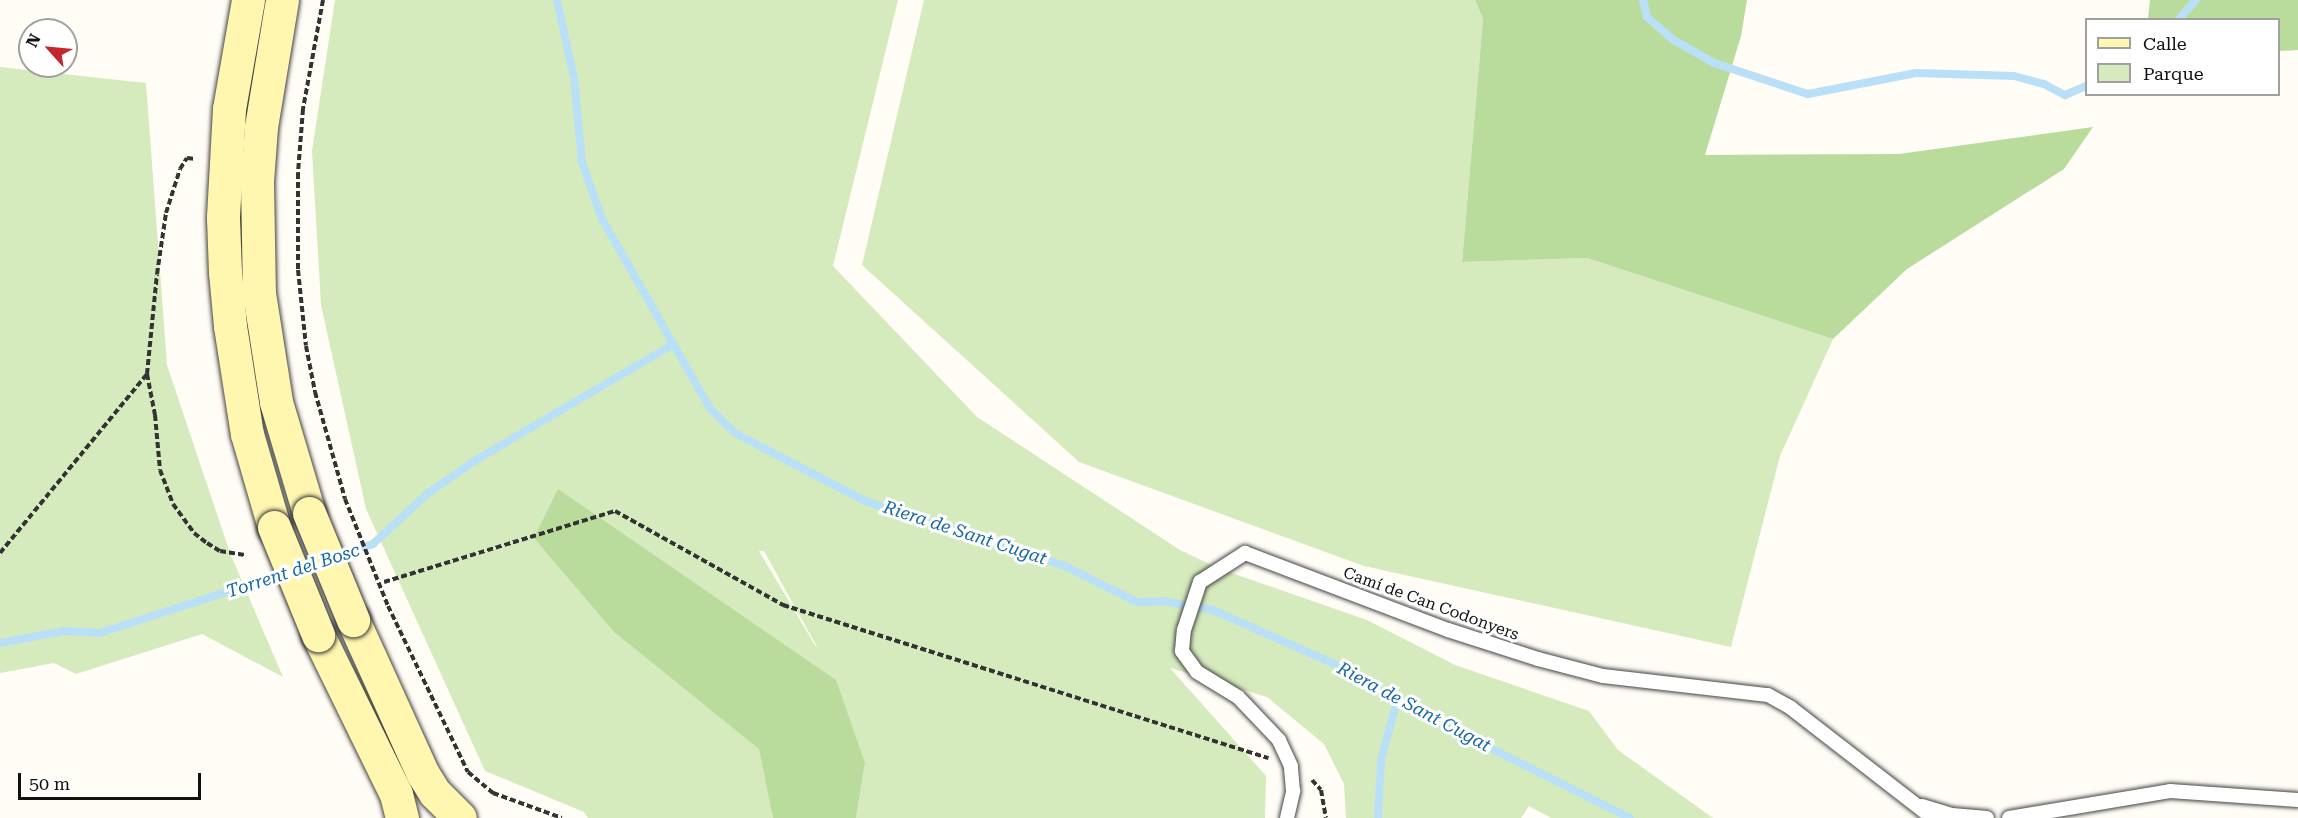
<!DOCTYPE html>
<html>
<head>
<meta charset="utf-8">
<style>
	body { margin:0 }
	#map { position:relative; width:2298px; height:818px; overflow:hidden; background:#fffdf5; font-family:"Roboto Serif",serif }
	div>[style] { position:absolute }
	.green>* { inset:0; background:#d5ebbd }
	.forest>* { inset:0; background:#b9dc9c }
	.stream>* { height:8px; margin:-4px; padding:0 4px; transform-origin:4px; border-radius:4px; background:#b9e0f7 }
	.path>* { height:4px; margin-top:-2px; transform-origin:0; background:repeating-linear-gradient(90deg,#333 0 6px,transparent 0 9px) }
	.roads { filter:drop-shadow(0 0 2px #444) drop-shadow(0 0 2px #444) }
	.lane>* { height:14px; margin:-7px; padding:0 7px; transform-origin:7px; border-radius:7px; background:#fff }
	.secondary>* { height:33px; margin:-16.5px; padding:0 16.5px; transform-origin:16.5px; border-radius:16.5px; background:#fff6b0 }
	.path-bridge>* { height:4px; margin-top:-2px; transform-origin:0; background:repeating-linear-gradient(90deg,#333 0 6px,transparent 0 9px) }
	.bridges { filter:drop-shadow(0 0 2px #333) drop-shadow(0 0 2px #333) }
	.secondary-bridge>* { height:33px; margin:-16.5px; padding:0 16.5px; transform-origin:16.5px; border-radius:16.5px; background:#fff6b0 }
	span { translate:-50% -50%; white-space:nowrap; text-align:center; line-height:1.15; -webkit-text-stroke:6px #fff; paint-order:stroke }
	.street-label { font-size:16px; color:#111 }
	.water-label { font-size:18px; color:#1768a6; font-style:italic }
	.legend { position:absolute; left:2085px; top:18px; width:195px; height:78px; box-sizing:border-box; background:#fff; border:2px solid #a0a0a0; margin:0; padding:8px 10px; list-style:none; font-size:18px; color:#111 }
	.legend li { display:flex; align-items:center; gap:12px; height:30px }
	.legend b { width:30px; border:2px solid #a0a0a0 }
	.north { position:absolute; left:18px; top:18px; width:60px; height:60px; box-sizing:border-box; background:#fff; border:2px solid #a0a0a0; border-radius:50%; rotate:297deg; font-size:16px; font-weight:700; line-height:24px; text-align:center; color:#111 }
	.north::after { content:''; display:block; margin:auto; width:21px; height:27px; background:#c4262e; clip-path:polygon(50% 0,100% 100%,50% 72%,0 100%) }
	.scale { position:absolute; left:18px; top:773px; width:183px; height:27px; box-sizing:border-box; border:3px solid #111; border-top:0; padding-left:8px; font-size:18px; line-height:21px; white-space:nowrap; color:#111; -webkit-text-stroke:4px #fff; paint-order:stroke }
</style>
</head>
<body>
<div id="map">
	<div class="green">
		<div style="clip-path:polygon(evenodd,335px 0,898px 0,833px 266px,977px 417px,1180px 550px,1220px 569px,1367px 620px,1455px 665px,1589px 711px,1618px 750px,1713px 818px,1551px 818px,1529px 806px,1521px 818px,1346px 818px,1344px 784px,1324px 744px,1267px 697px,1170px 668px,1266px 776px,1265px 818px,856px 818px,865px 763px,614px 632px,760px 749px,773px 818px,588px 818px,584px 812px,485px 771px,366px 509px,321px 305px,312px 151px,335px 0,759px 551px,764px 551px,817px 647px,816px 647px,759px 551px)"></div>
		<div style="clip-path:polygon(924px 0,1475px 0,1483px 19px,1462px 262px,1587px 258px,1833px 339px,1780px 456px,1731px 647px,1364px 566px,1079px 462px,862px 265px)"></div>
		<div style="clip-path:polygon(0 67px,146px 83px,167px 365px,230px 553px,283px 677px,202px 634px,76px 674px,54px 663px,0 673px)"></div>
	</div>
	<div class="forest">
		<div style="clip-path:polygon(1475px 0,1747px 0,1741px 36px,1705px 155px,1899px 154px,2093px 127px,2064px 169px,1907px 269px,1833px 339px,1587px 258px,1462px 262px,1483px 19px)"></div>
		<div style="clip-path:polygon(2150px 0,2298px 0,2298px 50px,2279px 51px,2278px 20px,2148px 19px)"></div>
		<div style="clip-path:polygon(558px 489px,836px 680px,865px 763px,856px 818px,773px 818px,759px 749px,614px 632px,534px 538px)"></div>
	</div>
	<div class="stream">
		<div style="left:557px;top:0;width:80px;rotate:77.7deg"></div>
		<div style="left:574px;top:78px;width:84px;rotate:84.6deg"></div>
		<div style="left:582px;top:162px;width:60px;rotate:70.7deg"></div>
		<div style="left:602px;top:219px;width:218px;rotate:60.3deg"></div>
		<div style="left:710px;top:408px;width:35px;rotate:45deg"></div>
		<div style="left:735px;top:433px;width:147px;rotate:27.6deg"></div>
		<div style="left:865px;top:501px;width:210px;rotate:18deg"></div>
		<div style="left:1065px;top:566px;width:80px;rotate:26.6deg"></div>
		<div style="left:1137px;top:602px;width:25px;rotate:-2deg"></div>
		<div style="left:1162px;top:601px;width:52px;rotate:10deg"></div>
		<div style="left:1213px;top:610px;width:140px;rotate:24deg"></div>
		<div style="left:1341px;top:667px;width:66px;rotate:31.3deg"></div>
		<div style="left:1397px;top:701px;width:261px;rotate:26.7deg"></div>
		<div style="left:1643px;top:0;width:17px;rotate:77deg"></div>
		<div style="left:1647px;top:17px;width:33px;rotate:41deg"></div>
		<div style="left:1672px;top:39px;width:48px;rotate:29.7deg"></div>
		<div style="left:1714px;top:63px;width:99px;rotate:18.3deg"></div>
		<div style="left:1808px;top:94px;width:110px;rotate:-11deg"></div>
		<div style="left:1916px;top:73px;width:98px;rotate:1.8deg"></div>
		<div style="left:2014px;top:76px;width:31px;rotate:15deg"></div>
		<div style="left:2044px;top:84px;width:24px;rotate:28deg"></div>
		<div style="left:2065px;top:95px;width:23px;rotate:-23deg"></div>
		<div style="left:2178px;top:20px;width:27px;rotate:-48deg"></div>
		<div style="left:336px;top:556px;width:39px;rotate:-18deg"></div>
		<div style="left:373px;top:544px;width:74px;rotate:-42.8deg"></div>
		<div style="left:427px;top:494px;width:60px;rotate:-34.8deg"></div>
		<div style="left:476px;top:460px;width:229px;rotate:-30.4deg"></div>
		<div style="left:0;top:643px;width:65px;rotate:-10.6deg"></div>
		<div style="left:64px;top:631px;width:36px;rotate:3deg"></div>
		<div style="left:100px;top:633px;width:194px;rotate:-18deg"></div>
		<div style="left:1378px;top:818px;width:58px;rotate:-87deg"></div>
		<div style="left:1381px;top:760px;width:61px;rotate:-74.8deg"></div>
	</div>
	<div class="path">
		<div style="left:323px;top:0;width:111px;rotate:100.4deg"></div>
		<div style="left:303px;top:109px;width:64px;rotate:94.5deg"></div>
		<div style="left:298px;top:173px;width:97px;rotate:90deg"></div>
		<div style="left:298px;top:270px;width:76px;rotate:84deg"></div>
		<div style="left:306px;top:346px;width:47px;rotate:78.9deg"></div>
		<div style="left:315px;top:392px;width:111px;rotate:74.3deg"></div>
		<div style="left:147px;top:374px;width:100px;rotate:-84.3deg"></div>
		<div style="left:157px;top:274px;width:62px;rotate:-81.6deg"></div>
		<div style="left:166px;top:213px;width:46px;rotate:-72.3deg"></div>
		<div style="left:180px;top:169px;width:13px;rotate:-58deg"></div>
		<div style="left:187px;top:158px;width:9px;rotate:6deg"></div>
		<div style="left:0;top:553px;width:232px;rotate:-50.6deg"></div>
		<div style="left:147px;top:374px;width:42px;rotate:79deg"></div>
		<div style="left:155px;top:415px;width:55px;rotate:84.8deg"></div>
		<div style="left:160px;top:470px;width:36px;rotate:69deg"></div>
		<div style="left:173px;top:504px;width:36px;rotate:54deg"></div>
		<div style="left:194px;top:533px;width:16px;rotate:38deg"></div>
		<div style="left:207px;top:543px;width:15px;rotate:32deg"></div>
		<div style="left:220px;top:551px;width:25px;rotate:9deg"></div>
		<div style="left:384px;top:582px;width:242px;rotate:-17.1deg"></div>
		<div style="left:615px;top:511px;width:193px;rotate:29.2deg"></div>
		<div style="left:783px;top:605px;width:509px;rotate:17.51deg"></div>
		<div style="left:388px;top:606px;width:184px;rotate:64.3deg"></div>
		<div style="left:468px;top:772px;width:33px;rotate:40deg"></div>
		<div style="left:493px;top:793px;width:73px;rotate:19.9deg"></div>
		<div style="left:1312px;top:780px;width:13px;rotate:48deg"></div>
		<div style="left:1321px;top:790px;width:28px;rotate:80deg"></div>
	</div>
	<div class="roads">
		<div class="lane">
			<div style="left:1922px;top:806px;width:31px;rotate:17deg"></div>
			<div style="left:1952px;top:815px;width:35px;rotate:5deg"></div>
			<div style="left:1287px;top:818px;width:28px;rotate:-77deg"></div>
			<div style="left:1293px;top:791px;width:25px;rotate:-95deg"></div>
			<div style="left:1291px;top:766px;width:29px;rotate:-115deg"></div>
			<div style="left:1279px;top:740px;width:59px;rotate:-133.6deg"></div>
			<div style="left:1238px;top:697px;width:48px;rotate:-148.6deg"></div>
			<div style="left:1197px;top:672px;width:26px;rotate:-126deg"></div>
			<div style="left:1182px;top:651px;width:21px;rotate:-85deg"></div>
			<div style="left:1184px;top:630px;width:51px;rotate:-71.6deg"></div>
			<div style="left:1200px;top:582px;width:54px;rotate:-32.8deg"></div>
			<div style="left:1245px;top:553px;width:217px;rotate:20.8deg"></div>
			<div style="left:1448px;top:630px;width:95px;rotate:17.9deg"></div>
			<div style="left:1538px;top:659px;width:67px;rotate:14.7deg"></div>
			<div style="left:1603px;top:676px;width:166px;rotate:6.6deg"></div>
			<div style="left:1768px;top:695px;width:26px;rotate:29deg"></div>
			<div style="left:1791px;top:708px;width:180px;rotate:37.8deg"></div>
			<div style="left:2009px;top:818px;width:163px;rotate:-9.5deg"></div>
			<div style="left:2170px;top:791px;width:128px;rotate:4deg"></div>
		</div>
		<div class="secondary">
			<div style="left:248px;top:0;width:111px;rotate:99.9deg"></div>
			<div style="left:229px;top:109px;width:109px;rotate:93.2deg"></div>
			<div style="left:223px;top:218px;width:54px;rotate:87.9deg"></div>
			<div style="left:225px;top:272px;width:54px;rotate:84.7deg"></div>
			<div style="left:230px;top:326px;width:109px;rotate:81.1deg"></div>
			<div style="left:247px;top:434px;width:97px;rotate:73.8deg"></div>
			<div style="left:282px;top:0;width:129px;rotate:99.4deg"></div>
			<div style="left:261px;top:127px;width:55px;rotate:94.2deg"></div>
			<div style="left:257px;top:182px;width:111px;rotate:89deg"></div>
			<div style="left:259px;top:293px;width:110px;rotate:81.1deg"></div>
			<div style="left:276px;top:402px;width:116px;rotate:73.4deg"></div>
			<div style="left:353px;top:620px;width:169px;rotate:65.6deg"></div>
			<div style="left:423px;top:774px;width:22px;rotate:58deg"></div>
			<div style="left:435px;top:793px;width:35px;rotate:45deg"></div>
			<div style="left:318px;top:635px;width:177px;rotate:63.9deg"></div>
			<div style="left:396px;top:794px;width:25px;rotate:76deg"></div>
		</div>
	</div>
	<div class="path-bridge">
		<div style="left:345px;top:499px;width:115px;rotate:68.1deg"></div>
	</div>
	<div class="bridges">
		<div class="secondary-bridge">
			<div style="left:309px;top:513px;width:116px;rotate:67.6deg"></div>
			<div style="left:274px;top:527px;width:117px;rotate:67.8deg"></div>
		</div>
	</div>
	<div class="street-label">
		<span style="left:1431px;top:604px;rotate:20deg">Camí de Can Codonyers</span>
	</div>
	<div class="water-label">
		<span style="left:965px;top:533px;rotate:18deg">Riera de Sant Cugat</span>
		<span style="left:293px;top:571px;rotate:-18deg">Torrent del Bosc</span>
		<span style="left:1414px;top:707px;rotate:28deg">Riera de Sant Cugat</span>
	</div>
	<ul class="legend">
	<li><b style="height:8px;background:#fff6b0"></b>Calle</li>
	<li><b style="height:16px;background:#d5ebbd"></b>Parque</li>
	</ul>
	<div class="north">N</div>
	<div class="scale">50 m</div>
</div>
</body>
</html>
